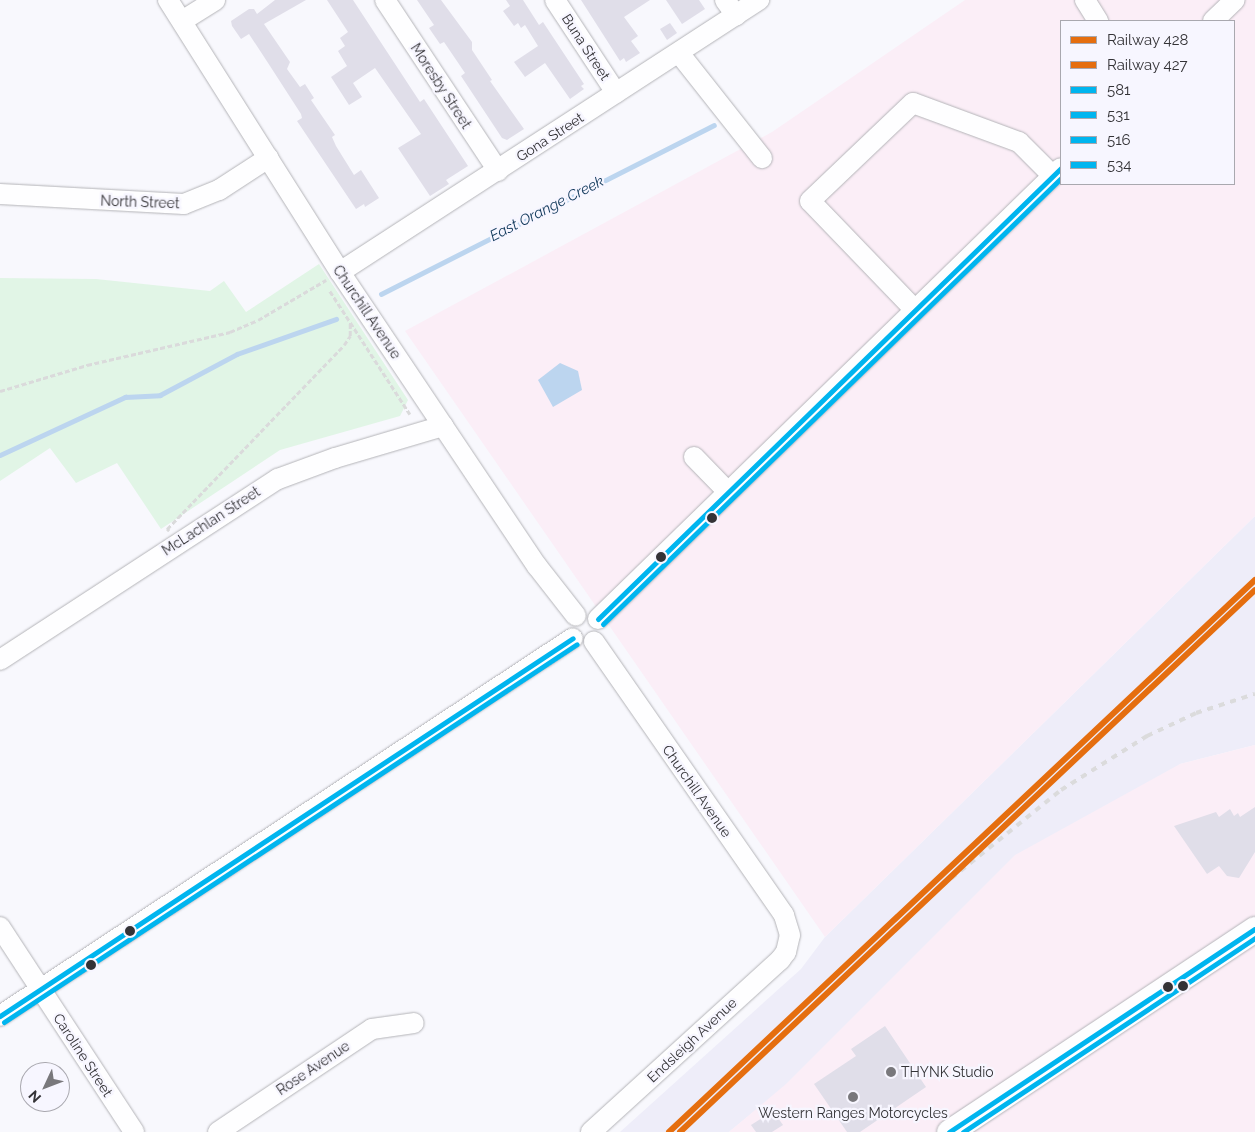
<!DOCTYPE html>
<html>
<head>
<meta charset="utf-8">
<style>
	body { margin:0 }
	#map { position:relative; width:1255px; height:1132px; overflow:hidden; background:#f8f8fd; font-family:Raleway,sans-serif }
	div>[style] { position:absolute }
	.built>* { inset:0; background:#eeedf9 }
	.industrial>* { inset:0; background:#fbeef7 }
	.green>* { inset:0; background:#e1f5e6 }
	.water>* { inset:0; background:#bcd5ef }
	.stream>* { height:4.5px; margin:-2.25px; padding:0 2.25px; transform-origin:2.25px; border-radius:2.25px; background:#bcd5ef }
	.building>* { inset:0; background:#e0dee9 }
	.path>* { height:2.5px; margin-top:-1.25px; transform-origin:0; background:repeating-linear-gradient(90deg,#dadadb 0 5px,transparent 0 7.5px) }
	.roads { filter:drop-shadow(0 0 1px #b4b4b8) drop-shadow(0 0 1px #b4b4b8) }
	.minor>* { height:20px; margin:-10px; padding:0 10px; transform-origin:10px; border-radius:10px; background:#fefeff }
	.major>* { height:25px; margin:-12.5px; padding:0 12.5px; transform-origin:12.5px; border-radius:12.5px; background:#fefeff }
	.rail>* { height:4px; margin-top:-2px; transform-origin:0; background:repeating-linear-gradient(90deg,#dbdbdc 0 6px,transparent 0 12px) }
	.bus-1>* { height:5px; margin:-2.5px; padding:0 2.5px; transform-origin:2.5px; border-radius:2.5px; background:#00b5ef }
	.bus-2>* { height:5px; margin:-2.5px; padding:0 2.5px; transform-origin:2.5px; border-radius:2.5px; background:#00b5ef }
	.bus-3>* { height:5px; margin:-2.5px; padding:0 2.5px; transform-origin:2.5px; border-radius:2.5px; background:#00b5ef }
	.bus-4>* { height:5px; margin:-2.5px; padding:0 2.5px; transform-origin:2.5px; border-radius:2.5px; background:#00b5ef }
	.rail-1>* { height:6px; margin:-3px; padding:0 3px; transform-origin:3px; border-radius:3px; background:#e56e0f }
	.rail-2>* { height:6px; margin:-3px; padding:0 3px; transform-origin:3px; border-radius:3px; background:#e56e0f }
	.dots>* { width:14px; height:14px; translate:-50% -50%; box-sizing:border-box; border:2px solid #f7f6ff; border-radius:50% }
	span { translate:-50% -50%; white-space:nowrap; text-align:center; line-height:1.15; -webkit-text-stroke:4.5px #f7f6ff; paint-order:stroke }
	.street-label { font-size:14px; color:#343337 }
	.poi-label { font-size:14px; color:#343337 }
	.left { translate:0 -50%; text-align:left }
	.water-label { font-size:15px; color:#10385a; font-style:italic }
	.legend { position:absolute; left:1060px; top:20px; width:175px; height:165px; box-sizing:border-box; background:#f7f6ff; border:1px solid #a9a8af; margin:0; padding:6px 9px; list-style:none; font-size:15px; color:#343337 }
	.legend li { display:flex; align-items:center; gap:10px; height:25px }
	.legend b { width:25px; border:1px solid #a9a8af }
	.north { position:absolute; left:20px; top:1062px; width:50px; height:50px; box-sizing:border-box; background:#f7f6ff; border:1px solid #a9a8af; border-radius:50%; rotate:227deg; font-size:14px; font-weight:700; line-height:20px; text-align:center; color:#343337 }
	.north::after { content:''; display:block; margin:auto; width:18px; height:22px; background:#79787c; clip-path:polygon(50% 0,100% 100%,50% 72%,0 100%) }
</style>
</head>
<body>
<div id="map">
	<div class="built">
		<div style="clip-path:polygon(1255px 516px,1255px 745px,1180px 764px,729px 1132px,620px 1132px,801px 969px,825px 937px)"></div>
	</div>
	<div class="industrial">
		<div style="clip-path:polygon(evenodd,965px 0,1255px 0,1255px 516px,825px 937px,405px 331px,772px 132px,965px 0,1061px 21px,1234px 21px,1234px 184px,1061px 184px,1061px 21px)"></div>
		<div style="clip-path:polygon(1255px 745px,1255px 1132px,729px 1132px,786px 1084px,1015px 855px,1180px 764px)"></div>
	</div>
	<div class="green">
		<div style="clip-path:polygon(319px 264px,408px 400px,400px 416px,280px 450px,161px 529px,117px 463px,76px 483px,50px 448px,0 481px,0 278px,96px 279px,210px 291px,224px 281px,246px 312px)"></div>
	</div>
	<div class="water">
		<div style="clip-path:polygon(560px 363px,578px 371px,582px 390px,553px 407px,538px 380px)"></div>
	</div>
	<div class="stream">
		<div style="left:381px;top:294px;width:373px;rotate:-26.9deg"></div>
		<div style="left:0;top:455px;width:138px;rotate:-24.9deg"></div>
		<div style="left:125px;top:397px;width:35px;rotate:-3deg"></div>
		<div style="left:160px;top:395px;width:87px;rotate:-28deg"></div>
		<div style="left:237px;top:354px;width:105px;rotate:-19.5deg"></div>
	</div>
	<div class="building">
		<div style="clip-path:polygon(275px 0,306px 0,264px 24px,290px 62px,287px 69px,300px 87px,305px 84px,314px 98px,311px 100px,335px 135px,332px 137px,336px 146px,354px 175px,361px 170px,379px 198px,365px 207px,364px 204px,356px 209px,297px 121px,302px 118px,301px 114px,270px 66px,249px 34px,241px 39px,232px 26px,231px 21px,249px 9px,254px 9px,257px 14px)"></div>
		<div style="clip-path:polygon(327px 0,353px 0,420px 102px,424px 99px,468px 166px,446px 180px,449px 184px,430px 196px,398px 148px,421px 134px,375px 68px,353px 83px,362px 97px,349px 105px,331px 77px,347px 66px,338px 51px,345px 46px,340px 38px,348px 32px)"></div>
		<div style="clip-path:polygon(417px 0,441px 0,472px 42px,472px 50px,492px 80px,490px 81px,524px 129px,507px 140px,502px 138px,461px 76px,465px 73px,444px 42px,440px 44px,429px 28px,434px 25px)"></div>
		<div style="clip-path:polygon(506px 0,523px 0,539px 25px,543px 22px,584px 84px,581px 86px,584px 89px,570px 99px,545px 63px,525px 77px,514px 62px,538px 46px,525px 25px,521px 28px,518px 23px,514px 26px,503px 11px,510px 6px)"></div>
		<div style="clip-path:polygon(581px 0,650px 0,624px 17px,638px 36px,631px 41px,640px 53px,626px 62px,624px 58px,620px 61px)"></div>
		<div style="clip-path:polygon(666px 0,699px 0,705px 9px,682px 24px)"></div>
		<div style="clip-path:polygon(670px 23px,677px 33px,667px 40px,660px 29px)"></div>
		<div style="clip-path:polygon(1255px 807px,1255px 852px,1239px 878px,1227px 876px,1219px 866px,1207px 874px,1174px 826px,1216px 812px,1219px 817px,1230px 809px,1234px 816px,1238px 813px,1240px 817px)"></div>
		<div style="clip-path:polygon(885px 1026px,926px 1087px,860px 1132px,847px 1132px,814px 1084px,856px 1056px,851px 1049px)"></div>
		<div style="clip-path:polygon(773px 1111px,783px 1125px,772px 1132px,756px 1132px,751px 1125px)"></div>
	</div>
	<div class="path">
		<div style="left:330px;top:291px;width:147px;rotate:57deg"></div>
		<div style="left:0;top:391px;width:91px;rotate:-16.6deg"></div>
		<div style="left:87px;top:365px;width:147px;rotate:-13deg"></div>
		<div style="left:230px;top:332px;width:30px;rotate:-23deg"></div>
		<div style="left:258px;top:320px;width:79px;rotate:-30.5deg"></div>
		<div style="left:169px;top:531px;width:3px;rotate:-135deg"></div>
		<div style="left:167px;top:529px;width:255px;rotate:-46.1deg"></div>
		<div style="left:344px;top:345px;width:11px;rotate:-56deg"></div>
		<div style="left:350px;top:336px;width:15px;rotate:-90deg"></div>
	</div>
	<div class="roads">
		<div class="minor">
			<div style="left:168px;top:0;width:322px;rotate:57.7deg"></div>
			<div style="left:340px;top:272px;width:354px;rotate:56.2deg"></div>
			<div style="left:537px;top:566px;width:63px;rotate:52deg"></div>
			<div style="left:385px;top:0;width:205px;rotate:56.5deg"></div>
			<div style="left:555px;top:0;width:111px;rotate:56.7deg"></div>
			<div style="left:725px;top:0;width:19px;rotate:54deg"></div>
			<div style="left:1085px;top:0;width:25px;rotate:58deg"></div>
			<div style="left:182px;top:21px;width:39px;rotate:-32deg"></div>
			<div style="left:1213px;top:21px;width:30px;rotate:-44deg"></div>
			<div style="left:679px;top:53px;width:134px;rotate:51.7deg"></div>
			<div style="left:0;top:194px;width:184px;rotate:3.1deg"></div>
			<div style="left:184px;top:204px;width:38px;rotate:-22deg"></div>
			<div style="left:219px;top:190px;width:59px;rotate:-33.1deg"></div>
			<div style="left:340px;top:272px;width:500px;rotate:-33deg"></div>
			<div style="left:915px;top:310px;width:151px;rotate:-133.9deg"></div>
			<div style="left:810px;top:201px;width:142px;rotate:-43.6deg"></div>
			<div style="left:913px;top:103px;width:113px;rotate:20.2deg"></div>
			<div style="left:1019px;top:142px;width:48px;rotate:45deg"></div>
			<div style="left:694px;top:457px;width:49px;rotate:45.8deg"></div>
			<div style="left:598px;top:619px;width:646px;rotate:-44.25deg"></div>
			<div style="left:0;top:660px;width:332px;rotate:-33.1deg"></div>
			<div style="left:278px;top:479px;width:61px;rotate:-20.2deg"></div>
			<div style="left:335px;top:458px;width:113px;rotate:-16.5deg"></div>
			<div style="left:0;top:927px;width:245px;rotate:56.8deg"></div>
			<div style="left:0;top:1016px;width:686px;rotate:-33.41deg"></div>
			<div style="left:218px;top:1132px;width:185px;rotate:-33.8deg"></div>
			<div style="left:372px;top:1029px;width:42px;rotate:-8.1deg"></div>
			<div style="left:591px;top:1132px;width:256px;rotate:-42.3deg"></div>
			<div style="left:780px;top:960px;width:10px;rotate:-53deg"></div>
			<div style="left:786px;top:952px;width:17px;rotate:-77deg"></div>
			<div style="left:790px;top:935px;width:21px;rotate:-107deg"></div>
			<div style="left:784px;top:915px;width:333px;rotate:-124.8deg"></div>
		</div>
		<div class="major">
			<div style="left:949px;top:1132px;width:367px;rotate:-33.6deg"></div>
		</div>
	</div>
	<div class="rail">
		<div style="left:680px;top:1132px;width:359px;rotate:-43.2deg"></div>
		<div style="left:942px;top:886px;width:153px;rotate:-38.9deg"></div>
		<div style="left:1061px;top:790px;width:102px;rotate:-32.1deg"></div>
		<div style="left:1147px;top:736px;width:54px;rotate:-25.1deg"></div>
		<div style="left:1196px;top:713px;width:62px;rotate:-17.9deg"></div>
	</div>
	<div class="bus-1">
		<div style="left:598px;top:619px;width:646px;rotate:-44.25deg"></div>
		<div style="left:0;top:1016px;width:686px;rotate:-33.41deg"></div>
	</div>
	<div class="bus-2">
		<div style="left:603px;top:624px;width:639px;rotate:-44.24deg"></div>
		<div style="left:4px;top:1022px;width:686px;rotate:-33.41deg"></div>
	</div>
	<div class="bus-3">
		<div style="left:949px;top:1132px;width:367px;rotate:-33.6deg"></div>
	</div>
	<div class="bus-4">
		<div style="left:963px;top:1132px;width:351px;rotate:-33.6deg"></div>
	</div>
	<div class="rail-1">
		<div style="left:669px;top:1132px;width:805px;rotate:-43.29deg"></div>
	</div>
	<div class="rail-2">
		<div style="left:680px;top:1132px;width:790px;rotate:-43.31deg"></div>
	</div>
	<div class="dots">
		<div style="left:712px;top:518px;background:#343337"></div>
		<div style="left:661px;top:557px;background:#343337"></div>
		<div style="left:130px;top:931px;background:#343337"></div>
		<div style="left:91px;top:965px;background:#343337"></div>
		<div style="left:1183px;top:986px;background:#343337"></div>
		<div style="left:1168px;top:987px;background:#343337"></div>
		<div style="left:891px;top:1072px;background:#79787c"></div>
		<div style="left:853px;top:1097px;background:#79787c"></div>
	</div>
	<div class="street-label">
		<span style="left:586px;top:47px;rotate:57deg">Buna Street</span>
		<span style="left:441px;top:86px;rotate:57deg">Moresby Street</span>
		<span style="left:550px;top:137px;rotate:-33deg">Gona Street</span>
		<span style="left:140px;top:202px;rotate:2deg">North Street</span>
		<span style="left:367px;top:312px;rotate:56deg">Churchill Avenue</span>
		<span style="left:211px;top:521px;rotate:-33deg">McLachlan Street</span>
		<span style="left:697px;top:791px;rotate:55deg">Churchill Avenue</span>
		<span style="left:692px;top:1040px;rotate:-43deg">Endsleigh Avenue</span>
		<span style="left:83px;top:1055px;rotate:57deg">Caroline Street</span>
		<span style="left:313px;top:1068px;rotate:-34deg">Rose Avenue</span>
	</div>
	<div class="poi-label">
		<span class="left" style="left:901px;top:1072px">THYNK Studio</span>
		<span style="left:853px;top:1113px">Western Ranges Motorcycles</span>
	</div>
	<div class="water-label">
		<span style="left:547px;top:209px;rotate:-27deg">East Orange Creek</span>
	</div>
	<ul class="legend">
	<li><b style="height:6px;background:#e56e0f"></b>Railway 428</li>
	<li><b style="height:6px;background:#e56e0f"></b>Railway 427</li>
	<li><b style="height:6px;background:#00b5ef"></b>581</li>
	<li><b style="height:6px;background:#00b5ef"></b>531</li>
	<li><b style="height:6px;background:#00b5ef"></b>516</li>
	<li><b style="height:6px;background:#00b5ef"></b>534</li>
	</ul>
	<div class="north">N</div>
</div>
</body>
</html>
